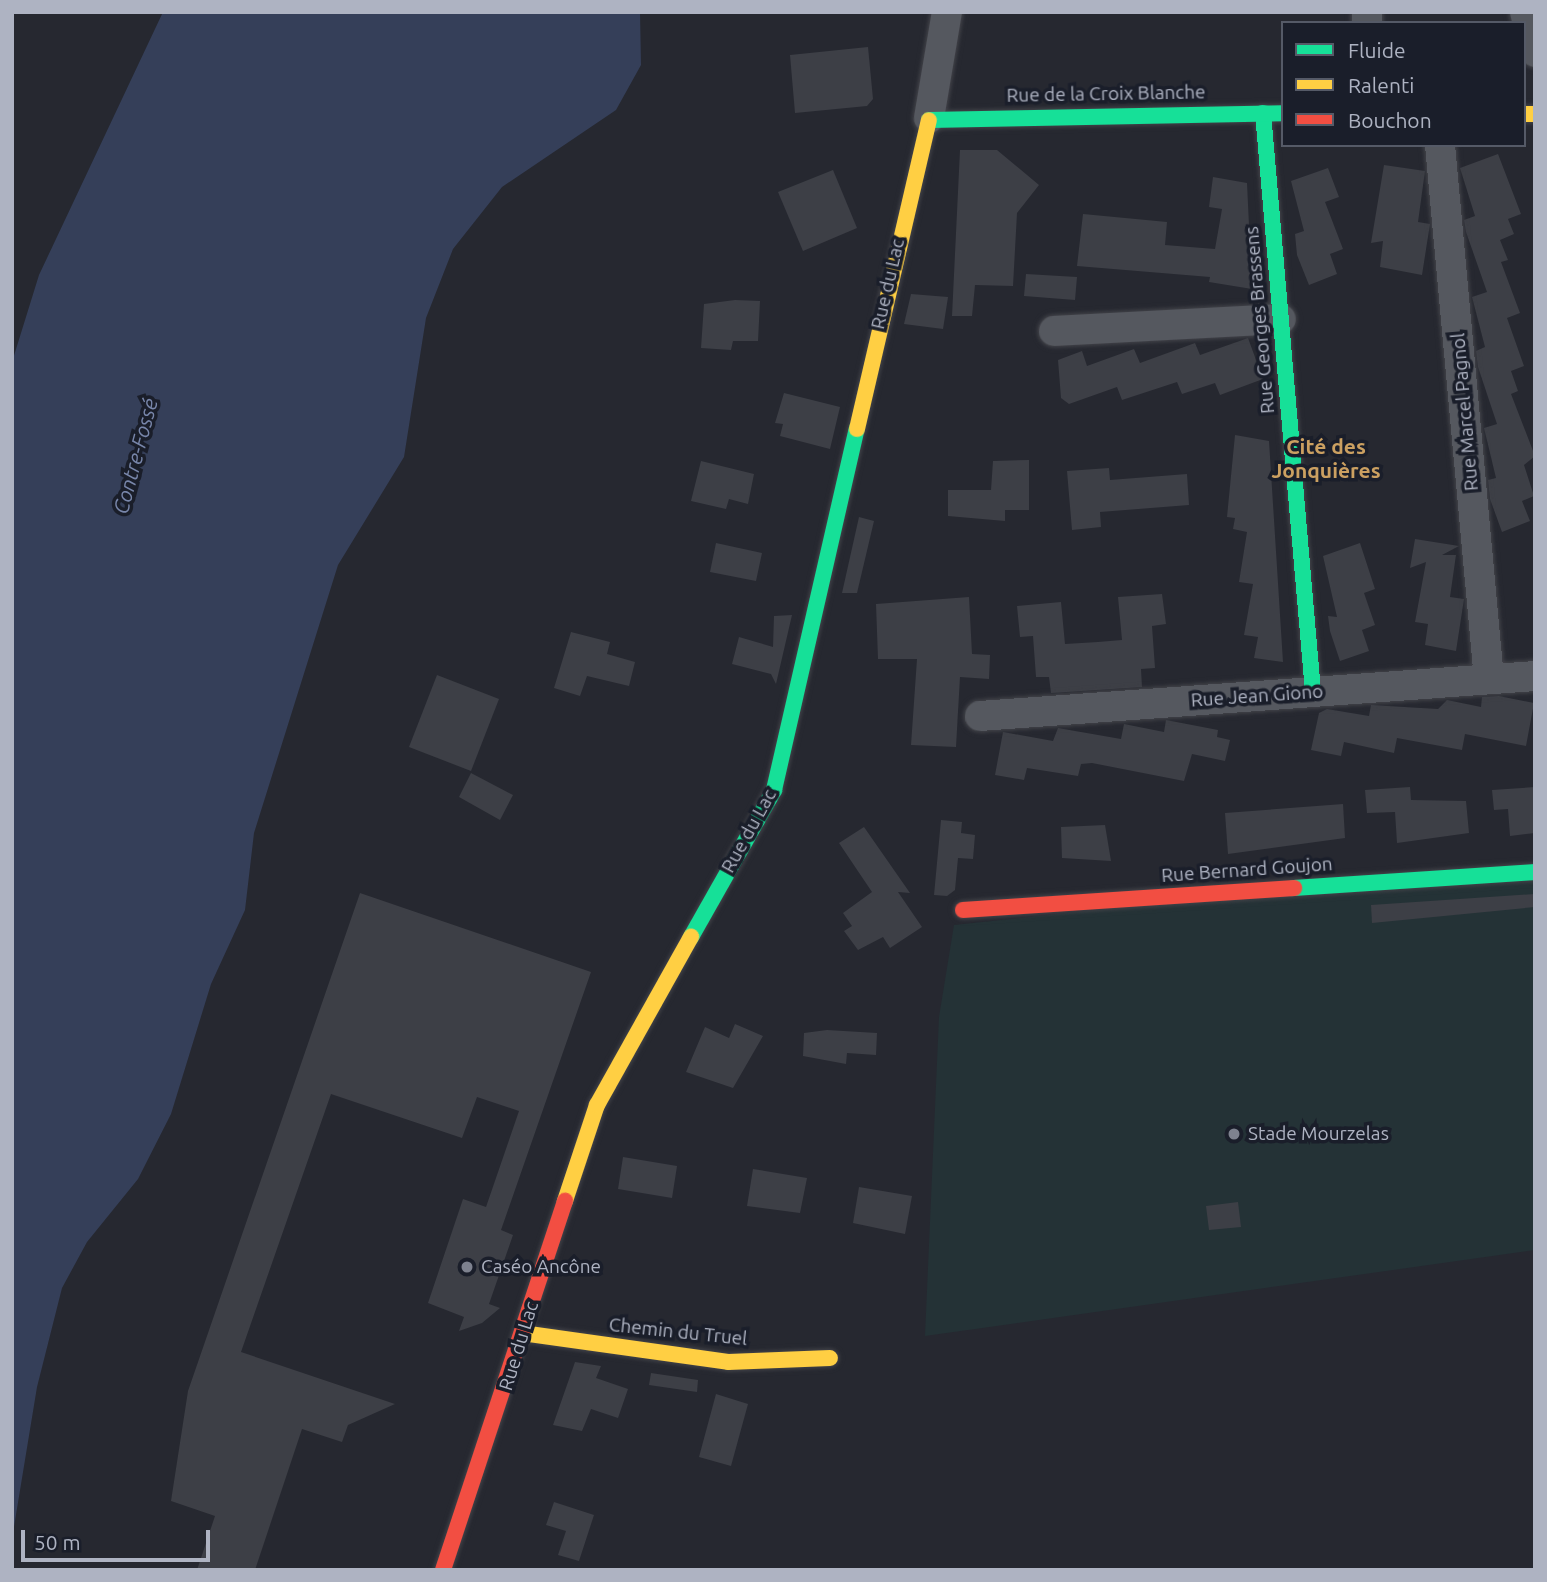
<!DOCTYPE html>
<html>
<head>
<meta charset="utf-8">
<style>
	body { margin:0 }
	#map { position:relative; width:1547px; height:1582px; overflow:hidden; background:#262830; font-family:Ubuntu,sans-serif }
	div>[style] { position:absolute }
	.green>* { inset:0; background:#243236 }
	.water>* { inset:0; background:#353f59 }
	.building>* { inset:0; background:#3d3f46 }
	.roads { filter:drop-shadow(0 0 2px #424349) drop-shadow(0 0 2px #424349) }
	.street>* { height:30px; margin:-15px; padding:0 15px; transform-origin:15px; border-radius:15px; background:#55585f }
	.fast>* { height:16px; margin:-8px; padding:0 8px; transform-origin:8px; border-radius:8px; background:#16e098 }
	.slow>* { height:16px; margin:-8px; padding:0 8px; transform-origin:8px; border-radius:8px; background:#ffcf43 }
	.jam>* { height:16px; margin:-8px; padding:0 8px; transform-origin:8px; border-radius:8px; background:#f24e42 }
	.dots>* { width:19px; height:19px; translate:-50% -50%; box-sizing:border-box; border:4px solid #1a1e2a; border-radius:50% }
	span { translate:-50% -50%; white-space:nowrap; text-align:center; line-height:1.15; -webkit-text-stroke:7px #1a1e2a; paint-order:stroke }
	.street-label { font-size:19px; color:#aeb3c2 }
	.poi-label { font-size:19px; color:#aeb3c2 }
	.left { translate:0 -50%; text-align:left }
	.neighbourhood-label { font-size:21px; color:#cba061; font-weight:700 }
	.water-label { font-size:21px; color:#7886aa; font-style:italic }
	.frame { position:absolute; inset:0; border:14px solid #aeb3c2; pointer-events:none }
	.legend { position:absolute; left:1281px; top:21px; width:245px; height:126px; box-sizing:border-box; background:#1a1e2a; border:2px solid #555a67; margin:0; padding:9px 12px; list-style:none; font-size:21px; color:#aeb3c2 }
	.legend li { display:flex; align-items:center; gap:14px; height:35px }
	.legend b { width:35px; border:2px solid #555a67 }
	.scale { position:absolute; left:21px; top:1530px; width:189px; height:32px; box-sizing:border-box; border:4px solid #aeb3c2; border-top:0; padding-left:9px; font-size:21px; line-height:24px; white-space:nowrap; color:#aeb3c2; -webkit-text-stroke:5px #1a1e2a; paint-order:stroke }
</style>
</head>
<body>
<div id="map">
	<div class="green">
		<div style="clip-path:polygon(1535px 864px,1535px 1250px,925px 1336px,939px 1017px,954px 925px)"></div>
	</div>
	<div class="water">
		<div style="clip-path:polygon(163px 12px,640px 12px,641px 65px,616px 110px,502px 187px,453px 249px,426px 318px,404px 457px,338px 565px,254px 833px,245px 910px,211px 984px,171px 1114px,138px 1179px,87px 1242px,62px 1288px,37px 1387px,12px 1539px,12px 362px,39px 275px)"></div>
	</div>
	<div class="building">
		<div style="clip-path:polygon(868px 47px,873px 99px,867px 106px,795px 113px,790px 55px)"></div>
		<div style="clip-path:polygon(960px 150px,997px 150px,1039px 185px,1017px 213px,1013px 286px,975px 285px,972px 316px,952px 316px)"></div>
		<div style="clip-path:polygon(1498px 154px,1521px 214px,1508px 219px,1514px 234px,1500px 240px,1508px 260px,1501px 262px,1520px 313px,1507px 318px,1524px 366px,1511px 371px,1518px 391px,1511px 394px,1535px 456px,1524px 465px,1534px 496px,1522px 501px,1530px 521px,1502px 532px,1490px 499px,1488px 480px,1496px 478px,1484px 428px,1497px 424px,1478px 367px,1476px 351px,1485px 347px,1472px 297px,1487px 292px,1466px 232px,1464px 220px,1475px 216px,1460px 168px)"></div>
		<div style="clip-path:polygon(1384px 165px,1425px 171px,1418px 222px,1430px 224px,1422px 275px,1380px 267px,1383px 241px,1371px 243px)"></div>
		<div style="clip-path:polygon(1328px 168px,1339px 197px,1325px 202px,1343px 249px,1330px 254px,1337px 274px,1309px 285px,1297px 255px,1295px 234px,1304px 231px,1291px 181px)"></div>
		<div style="clip-path:polygon(833px 170px,857px 228px,803px 251px,778px 192px)"></div>
		<div style="clip-path:polygon(1213px 177px,1247px 183px,1252px 289px,1209px 282px,1210px 277px,1077px 266px,1083px 214px,1167px 222px,1165px 245px,1215px 249px,1222px 209px,1209px 207px)"></div>
		<div style="clip-path:polygon(1026px 274px,1077px 277px,1075px 300px,1024px 296px)"></div>
		<div style="clip-path:polygon(911px 294px,948px 297px,943px 329px,904px 324px)"></div>
		<div style="clip-path:polygon(735px 300px,760px 301px,758px 341px,733px 341px,731px 350px,701px 348px,704px 304px)"></div>
		<div style="clip-path:polygon(1248px 338px,1263px 379px,1220px 395px,1215px 383px,1182px 394px,1177px 382px,1122px 400px,1117px 387px,1069px 404px,1061px 398px,1058px 360px,1082px 351px,1087px 366px,1134px 349px,1140px 363px,1195px 343px,1200px 355px)"></div>
		<div style="clip-path:polygon(784px 393px,840px 407px,830px 449px,780px 436px,783px 424px,775px 423px)"></div>
		<div style="clip-path:polygon(1235px 435px,1269px 441px,1283px 662px,1254px 658px,1258px 637px,1244px 635px,1253px 584px,1239px 582px,1247px 532px,1233px 529px,1235px 518px,1227px 517px)"></div>
		<div style="clip-path:polygon(1029px 460px,1029px 510px,1005px 510px,1005px 521px,948px 516px,948px 490px,991px 490px,993px 461px)"></div>
		<div style="clip-path:polygon(701px 461px,754px 474px,748px 504px,729px 499px,726px 509px,691px 501px)"></div>
		<div style="clip-path:polygon(1109px 468px,1110px 480px,1187px 474px,1189px 505px,1100px 512px,1101px 527px,1072px 530px,1067px 471px)"></div>
		<div style="clip-path:polygon(859px 517px,874px 521px,857px 593px,842px 593px)"></div>
		<div style="clip-path:polygon(1415px 539px,1459px 546px,1442px 555px,1456px 555px,1450px 597px,1464px 599px,1456px 651px,1425px 645px,1428px 624px,1415px 622px,1426px 562px,1410px 568px)"></div>
		<div style="clip-path:polygon(716px 543px,762px 553px,756px 581px,710px 572px)"></div>
		<div style="clip-path:polygon(1360px 543px,1375px 589px,1364px 593px,1375px 625px,1362px 630px,1369px 651px,1340px 661px,1330px 631px,1328px 616px,1337px 617px,1323px 556px)"></div>
		<div style="clip-path:polygon(1162px 594px,1166px 624px,1152px 626px,1155px 668px,1141px 669px,1142px 687px,1051px 693px,1049px 677px,1036px 677px,1033px 636px,1020px 637px,1017px 606px,1061px 602px,1065px 644px,1098px 642px,1122px 640px,1118px 597px)"></div>
		<div style="clip-path:polygon(969px 597px,972px 654px,990px 655px,989px 679px,960px 677px,956px 747px,911px 745px,917px 659px,878px 659px,876px 604px)"></div>
		<div style="clip-path:polygon(792px 615px,776px 684px,771px 674px,732px 664px,739px 637px,773px 647px,774px 616px)"></div>
		<div style="clip-path:polygon(571px 632px,610px 642px,607px 654px,635px 662px,629px 686px,587px 676px,580px 696px,554px 688px)"></div>
		<div style="clip-path:polygon(437px 675px,499px 699px,471px 771px,409px 747px)"></div>
		<div style="clip-path:polygon(1499px 696px,1534px 703px,1526px 746px,1465px 734px,1462px 750px,1397px 738px,1394px 753px,1344px 742px,1341px 756px,1311px 750px,1319px 713px,1327px 709px,1369px 716px,1371px 705px,1438px 709px,1447px 700px,1481px 707px,1482px 697px)"></div>
		<div style="clip-path:polygon(1166px 720px,1218px 730px,1217px 737px,1230px 740px,1225px 761px,1192px 754px,1184px 781px,1092px 763px,1081px 764px,1078px 776px,1027px 768px,1024px 780px,995px 775px,1003px 732px,1053px 741px,1058px 728px,1121px 739px,1124px 724px,1164px 732px)"></div>
		<div style="clip-path:polygon(471px 773px,513px 795px,500px 820px,459px 797px)"></div>
		<div style="clip-path:polygon(1410px 787px,1411px 800px,1466px 801px,1469px 833px,1397px 843px,1395px 812px,1367px 813px,1365px 790px)"></div>
		<div style="clip-path:polygon(1535px 787px,1535px 833px,1510px 836px,1508px 809px,1494px 810px,1492px 790px)"></div>
		<div style="clip-path:polygon(1343px 804px,1345px 838px,1228px 854px,1225px 813px)"></div>
		<div style="clip-path:polygon(941px 820px,962px 822px,961px 833px,975px 835px,973px 859px,958px 858px,955px 890px,947px 896px,934px 895px)"></div>
		<div style="clip-path:polygon(1105px 825px,1111px 861px,1062px 858px,1061px 827px)"></div>
		<div style="clip-path:polygon(864px 827px,910px 893px,898px 892px,922px 927px,890px 948px,883px 937px,858px 950px,844px 931px,852px 926px,843px 913px,872px 892px,839px 843px)"></div>
		<div style="clip-path:polygon(360px 893px,591px 972px,501px 1230px,513px 1235px,489px 1304px,500px 1308px,482px 1323px,459px 1331px,464px 1317px,428px 1303px,463px 1199px,486px 1207px,519px 1111px,477px 1097px,462px 1138px,331px 1094px,241px 1352px,395px 1404px,348px 1425px,342px 1442px,302px 1429px,255px 1570px,197px 1570px,215px 1516px,171px 1501px,188px 1391px)"></div>
		<div style="clip-path:polygon(1535px 894px,1535px 907px,1372px 923px,1371px 905px)"></div>
		<div style="clip-path:polygon(735px 1024px,763px 1036px,733px 1088px,686px 1072px,705px 1027px,729px 1038px)"></div>
		<div style="clip-path:polygon(827px 1030px,877px 1033px,876px 1055px,847px 1053px,846px 1064px,803px 1056px,804px 1033px)"></div>
		<div style="clip-path:polygon(623px 1157px,677px 1166px,672px 1198px,618px 1189px)"></div>
		<div style="clip-path:polygon(753px 1169px,807px 1178px,800px 1213px,747px 1206px)"></div>
		<div style="clip-path:polygon(859px 1187px,912px 1196px,905px 1234px,853px 1223px)"></div>
		<div style="clip-path:polygon(1238px 1202px,1241px 1227px,1209px 1230px,1206px 1206px)"></div>
		<div style="clip-path:polygon(575px 1362px,601px 1366px,596px 1378px,628px 1389px,618px 1418px,591px 1409px,582px 1431px,553px 1425px)"></div>
		<div style="clip-path:polygon(651px 1373px,698px 1380px,697px 1392px,649px 1385px)"></div>
		<div style="clip-path:polygon(716px 1394px,748px 1404px,731px 1466px,699px 1457px)"></div>
		<div style="clip-path:polygon(554px 1502px,594px 1515px,579px 1561px,558px 1555px,566px 1531px,546px 1525px)"></div>
	</div>
	<div class="roads">
		<div class="street">
			<div style="left:1367px;top:12px;width:11px;rotate:90deg"></div>
			<div style="left:1525px;top:12px;width:41px;rotate:76deg"></div>
			<div style="left:929px;top:118px;width:108px;rotate:-80.4deg"></div>
			<div style="left:1440px;top:145px;width:536px;rotate:84.76deg"></div>
			<div style="left:1054px;top:331px;width:227px;rotate:-3deg"></div>
			<div style="left:980px;top:716px;width:556px;rotate:-4.12deg"></div>
		</div>
		<div class="fast">
			<div style="left:1263px;top:113px;width:581px;rotate:85.06deg"></div>
			<div style="left:929px;top:120px;width:354px;rotate:-1.1deg"></div>
			<div style="left:1294px;top:888px;width:242px;rotate:-3.8deg"></div>
			<div style="left:691px;top:937px;width:169px;rotate:-60.5deg"></div>
			<div style="left:774px;top:790px;width:370px;rotate:-77.1deg"></div>
		</div>
		<div class="slow">
			<div style="left:1524px;top:114px;width:11px"></div>
			<div style="left:857px;top:429px;width:317px;rotate:-76.9deg"></div>
			<div style="left:565px;top:1201px;width:101px;rotate:-71.6deg"></div>
			<div style="left:597px;top:1105px;width:193px;rotate:-60.8deg"></div>
			<div style="left:522px;top:1333px;width:208px;rotate:8deg"></div>
			<div style="left:728px;top:1362px;width:102px;rotate:-2.2deg"></div>
		</div>
		<div class="jam">
			<div style="left:963px;top:910px;width:332px;rotate:-3.8deg"></div>
			<div style="left:443px;top:1570px;width:389px;rotate:-71.7deg"></div>
		</div>
	</div>
	<div class="dots">
		<div style="left:1234px;top:1134px;background:#7e828f"></div>
		<div style="left:467px;top:1267px;background:#7e828f"></div>
	</div>
	<div class="street-label">
		<span style="left:1106px;top:94px;rotate:-1deg">Rue de la Croix Blanche</span>
		<span style="left:888px;top:284px;rotate:-77deg">Rue du Lac</span>
		<span style="left:1260px;top:320px;rotate:-95deg">Rue Georges Brassens</span>
		<span style="left:1465px;top:412px;rotate:-95deg">Rue Marcel Pagnol</span>
		<span style="left:1257px;top:696px;rotate:-4deg">Rue Jean Giono</span>
		<span style="left:749px;top:831px;rotate:-61deg">Rue du Lac</span>
		<span style="left:1247px;top:870px;rotate:-4deg">Rue Bernard Goujon</span>
		<span style="left:678px;top:1332px;rotate:6deg">Chemin du Truel</span>
		<span style="left:519px;top:1346px;rotate:-73deg">Rue du Lac</span>
	</div>
	<div class="poi-label">
		<span class="left" style="left:1248px;top:1134px">Stade Mourzelas</span>
		<span class="left" style="left:481px;top:1267px">Caséo Ancône</span>
	</div>
	<div class="neighbourhood-label">
		<span style="left:1326px;top:458px">Cité des<br>Jonquières</span>
	</div>
	<div class="water-label">
		<span style="left:135px;top:456px;rotate:-75deg">Contre-Fossé</span>
	</div>
	<div class="frame"></div>
	<ul class="legend">
	<li><b style="height:9px;background:#16e098"></b>Fluide</li>
	<li><b style="height:9px;background:#ffcf43"></b>Ralenti</li>
	<li><b style="height:9px;background:#f24e42"></b>Bouchon</li>
	</ul>
	<div class="scale">50 m</div>
</div>
</body>
</html>
